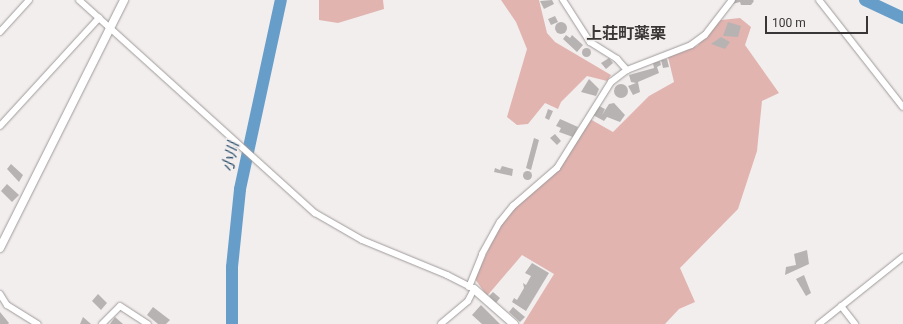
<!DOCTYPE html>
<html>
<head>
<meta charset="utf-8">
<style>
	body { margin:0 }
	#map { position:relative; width:903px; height:324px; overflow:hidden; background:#f3eeee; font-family:Roboto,"Noto Sans JP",sans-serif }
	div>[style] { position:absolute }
	.green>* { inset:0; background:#e1b4b0 }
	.river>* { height:12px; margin:-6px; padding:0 6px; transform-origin:6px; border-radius:6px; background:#679ec9 }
	.building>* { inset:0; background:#b8b3b3 }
	.round { border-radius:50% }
	.roads { filter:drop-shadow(0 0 1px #9f9a9a) drop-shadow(0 0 1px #9f9a9a) }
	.minor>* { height:6px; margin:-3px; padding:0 3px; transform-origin:3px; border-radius:3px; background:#fff }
	.tertiary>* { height:8px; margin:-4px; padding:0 4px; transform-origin:4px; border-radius:4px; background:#fff }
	span { translate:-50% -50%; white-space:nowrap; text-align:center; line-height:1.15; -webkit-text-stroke:3px #f3eeee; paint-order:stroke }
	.water-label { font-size:15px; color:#184261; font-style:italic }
	.quarter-label { font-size:16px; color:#3b3736; font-weight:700 }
	.scale { position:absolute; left:765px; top:16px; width:103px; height:18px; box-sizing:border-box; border:2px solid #383636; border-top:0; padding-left:5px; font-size:12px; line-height:14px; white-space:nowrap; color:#383636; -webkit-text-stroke:3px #f3eeee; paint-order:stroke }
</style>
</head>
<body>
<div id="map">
	<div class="green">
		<div style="clip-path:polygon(319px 0,383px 0,384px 9px,338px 23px,319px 20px)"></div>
		<div style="clip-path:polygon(501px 0,539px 0,547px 33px,555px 42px,611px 75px,607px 81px,587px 76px,561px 102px,558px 109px,545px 103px,528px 124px,517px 125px,507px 117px,527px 49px,516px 22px)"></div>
		<div style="clip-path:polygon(740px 18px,751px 27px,745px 45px,779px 93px,762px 101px,757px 151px,738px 209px,680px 268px,695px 302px,679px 309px,665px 324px,523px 324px,554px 274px,522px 255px,487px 296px,475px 279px,497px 231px,511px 212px,564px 162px,590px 119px,613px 132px,649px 96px,674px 82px,668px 57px,697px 46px,721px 20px)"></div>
	</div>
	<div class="river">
		<div style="left:865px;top:0;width:42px;rotate:25.3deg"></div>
		<div style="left:232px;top:324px;width:57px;rotate:-90deg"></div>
		<div style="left:232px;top:267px;width:78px;rotate:-84.1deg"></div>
		<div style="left:240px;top:189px;width:193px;rotate:-77.8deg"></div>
	</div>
	<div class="building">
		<div style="clip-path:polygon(552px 0,554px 4px,544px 9px,540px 1px)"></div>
		<div style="clip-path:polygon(735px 0,753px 0,754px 1px,751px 5px,741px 5px,740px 2px,732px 4px)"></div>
		<div style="clip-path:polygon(555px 16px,558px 22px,551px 25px,548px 19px)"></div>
		<div class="round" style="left:555px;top:22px;width:12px;height:12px"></div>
		<div style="clip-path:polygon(728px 22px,741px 26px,738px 37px,723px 36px)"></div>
		<div style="clip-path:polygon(566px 35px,570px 38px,572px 35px,583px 45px,577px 52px,563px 39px)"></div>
		<div style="clip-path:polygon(721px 37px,730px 42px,725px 49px,711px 44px)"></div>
		<div class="round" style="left:581.5px;top:47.5px;width:9px;height:9px"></div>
		<div style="clip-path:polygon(609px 58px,613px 63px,606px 69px,601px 63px)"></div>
		<div style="clip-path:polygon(667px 59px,669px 67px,663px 68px,661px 60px)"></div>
		<div style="clip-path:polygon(660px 61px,661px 65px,657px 67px,659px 73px,638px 82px,640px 92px,633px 95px,628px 86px,636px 83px,631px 82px,629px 75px,654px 68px,653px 63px)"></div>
		<div style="clip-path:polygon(589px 79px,599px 89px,596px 96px,581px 92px)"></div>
		<div class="round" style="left:614px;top:84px;width:14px;height:14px"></div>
		<div style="clip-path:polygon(614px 103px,625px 115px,620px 122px,607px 117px,604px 121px,593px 115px,599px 106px,605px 109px,602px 115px,609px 104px)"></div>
		<div style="clip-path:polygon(548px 109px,553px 111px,549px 120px,545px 118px)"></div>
		<div style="clip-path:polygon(560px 119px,578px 127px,573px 137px,559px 132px,561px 128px,556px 126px)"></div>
		<div style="clip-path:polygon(555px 134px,561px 141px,557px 145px,550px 138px)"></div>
		<div style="clip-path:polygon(534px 138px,539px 140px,531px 170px,526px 168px)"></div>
		<div style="clip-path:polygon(11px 164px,23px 175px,19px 182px,7px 169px)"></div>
		<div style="clip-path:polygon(502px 166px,513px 169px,512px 176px,494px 172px,495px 168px,500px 170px)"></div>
		<div class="round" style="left:522.5px;top:170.5px;width:9px;height:9px"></div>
		<div style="clip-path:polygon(7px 184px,19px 195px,12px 202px,1px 191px)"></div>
		<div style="clip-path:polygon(807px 250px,809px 264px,785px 275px,786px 267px,796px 265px,794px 254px)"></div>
		<div style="clip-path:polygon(532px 263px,549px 273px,526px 311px,512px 302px,514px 298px,517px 300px,524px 288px,523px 283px,526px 285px,531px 276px,525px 273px)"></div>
		<div style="clip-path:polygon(804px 275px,811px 293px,806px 296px,796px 279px)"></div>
		<div style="clip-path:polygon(493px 292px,500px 298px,496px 303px,489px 296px)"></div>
		<div style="clip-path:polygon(98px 294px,107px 303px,101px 310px,92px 301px)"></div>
		<div style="clip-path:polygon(481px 305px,500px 324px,482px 324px,472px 315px)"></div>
		<div style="clip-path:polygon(153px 307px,170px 320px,166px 324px,158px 324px,147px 315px)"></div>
		<div style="clip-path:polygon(513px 307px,525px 317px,520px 322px,509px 312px)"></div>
		<div style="clip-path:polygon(0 312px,9px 323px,8px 324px,0 324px)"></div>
		<div style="clip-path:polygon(83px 317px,91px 324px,80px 324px)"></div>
		<div style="clip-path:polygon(115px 317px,123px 324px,110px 324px)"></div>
	</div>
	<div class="roads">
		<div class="minor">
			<div style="left:79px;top:0;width:318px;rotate:42.1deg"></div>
			<div style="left:315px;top:213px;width:54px;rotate:29.9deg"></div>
			<div style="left:362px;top:240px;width:92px;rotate:22.4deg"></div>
			<div style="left:447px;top:275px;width:30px;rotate:27deg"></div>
			<div style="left:474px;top:289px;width:13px;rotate:117deg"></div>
			<div style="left:468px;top:301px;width:35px;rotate:140deg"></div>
			<div style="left:563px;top:0;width:50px;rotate:57.3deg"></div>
			<div style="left:590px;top:42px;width:32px;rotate:32deg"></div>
			<div style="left:617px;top:59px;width:15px;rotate:48deg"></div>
			<div style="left:819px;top:0;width:136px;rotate:51.9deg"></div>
			<div style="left:0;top:32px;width:43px;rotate:-47.8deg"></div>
			<div style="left:0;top:126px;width:147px;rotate:-47.5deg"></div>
			<div style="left:469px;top:287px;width:35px;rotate:-68deg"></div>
			<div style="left:482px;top:254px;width:37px;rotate:-61deg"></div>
			<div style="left:500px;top:222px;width:21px;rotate:-51deg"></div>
			<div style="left:513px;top:206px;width:58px;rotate:-40.8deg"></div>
			<div style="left:557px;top:168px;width:102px;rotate:-57.9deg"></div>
			<div style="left:611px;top:82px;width:20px;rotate:-37deg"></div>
			<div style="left:627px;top:70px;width:69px;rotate:-21.3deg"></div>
			<div style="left:691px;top:45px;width:17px;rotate:-36deg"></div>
			<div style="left:705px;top:35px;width:44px;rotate:-52.4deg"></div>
			<div style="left:0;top:294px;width:13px;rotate:58deg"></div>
			<div style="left:7px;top:305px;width:36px;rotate:32deg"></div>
			<div style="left:841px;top:306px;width:23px;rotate:52deg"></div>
			<div style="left:102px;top:324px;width:25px;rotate:-45deg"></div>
			<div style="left:120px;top:306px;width:33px;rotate:33deg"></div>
			<div style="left:819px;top:324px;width:107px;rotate:-38.6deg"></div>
		</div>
		<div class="tertiary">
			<div style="left:0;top:248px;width:277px;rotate:-63.4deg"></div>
			<div style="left:474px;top:289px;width:53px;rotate:41.2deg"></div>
		</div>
	</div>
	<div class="water-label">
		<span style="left:231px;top:157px;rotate:-78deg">小川</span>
	</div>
	<div class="quarter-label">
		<span style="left:626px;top:34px">上荘町薬栗</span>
	</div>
	<div class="scale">100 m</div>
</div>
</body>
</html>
